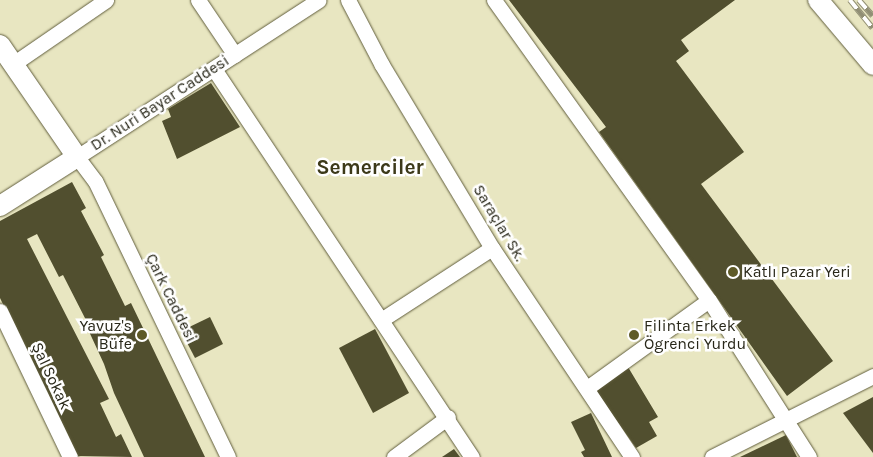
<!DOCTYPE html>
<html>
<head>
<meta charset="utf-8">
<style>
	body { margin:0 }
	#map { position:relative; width:873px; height:457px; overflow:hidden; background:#e8e6c1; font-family:Karla,sans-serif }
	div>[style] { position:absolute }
	.building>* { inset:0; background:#514f2f }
	.roads { filter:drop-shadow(0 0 1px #615e3d) drop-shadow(0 0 1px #615e3d) }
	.street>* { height:15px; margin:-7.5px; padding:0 7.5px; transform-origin:7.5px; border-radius:7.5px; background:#fff }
	.secondary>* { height:20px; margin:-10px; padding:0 10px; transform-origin:10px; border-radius:10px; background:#fff }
	.rail>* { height:5.5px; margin-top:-2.75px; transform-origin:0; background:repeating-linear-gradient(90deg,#fff 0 11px,#918f75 0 22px); box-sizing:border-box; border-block:1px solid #918f75 }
	.dots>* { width:14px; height:14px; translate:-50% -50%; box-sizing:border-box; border:2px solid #fff; border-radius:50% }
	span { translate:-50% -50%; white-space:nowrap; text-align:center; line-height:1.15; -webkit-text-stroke:5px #fff; paint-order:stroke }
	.street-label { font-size:16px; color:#29281a }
	.poi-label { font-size:16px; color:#29281a }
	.left { translate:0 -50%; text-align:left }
	.right { translate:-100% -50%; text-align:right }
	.district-label { font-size:21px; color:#3c3919; font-weight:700 }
</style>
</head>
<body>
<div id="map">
	<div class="building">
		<div style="clip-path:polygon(509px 0,735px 0,681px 40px,689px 51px,676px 61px,744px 152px,701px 184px,833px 361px,787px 396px,599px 132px,606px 127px)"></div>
		<div style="clip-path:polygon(211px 83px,240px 127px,177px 159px,162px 121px,171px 117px,168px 109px)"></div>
		<div style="clip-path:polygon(72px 182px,86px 208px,81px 211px,104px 255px,101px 257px,125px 306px,131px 303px,205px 457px,144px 457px,114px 393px,104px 364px,86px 325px,88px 324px,63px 275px,59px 277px,37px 234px,27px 239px,109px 399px,100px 403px,116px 437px,121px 434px,132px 457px,76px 456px,0 298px,0 221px)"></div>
		<div style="clip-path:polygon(210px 317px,223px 344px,195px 358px,181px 331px)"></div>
		<div style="clip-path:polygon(375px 329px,409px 393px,373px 413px,339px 348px)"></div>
		<div style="clip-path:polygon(628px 367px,658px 417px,649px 422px,657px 436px,636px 448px,595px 390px)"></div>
		<div style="clip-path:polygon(873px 397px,873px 453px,843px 413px)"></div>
		<div style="clip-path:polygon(591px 413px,612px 457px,584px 457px,581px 452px,585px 450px,571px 422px)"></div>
		<div style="clip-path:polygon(786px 435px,797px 457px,740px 457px)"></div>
		<div style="clip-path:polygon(454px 449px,460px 457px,442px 457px)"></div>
	</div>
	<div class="roads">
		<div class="street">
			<div style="left:198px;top:0;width:66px;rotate:56.1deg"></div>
			<div style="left:348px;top:0;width:73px;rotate:62.4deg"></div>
			<div style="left:382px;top:65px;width:214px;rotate:59deg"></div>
			<div style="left:492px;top:248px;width:252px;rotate:56.2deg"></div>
			<div style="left:494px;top:0;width:369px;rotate:54.4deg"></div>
			<div style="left:709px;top:300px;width:186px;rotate:57.5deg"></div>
			<div style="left:13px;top:64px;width:113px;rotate:-34.5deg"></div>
			<div style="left:214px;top:69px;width:466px;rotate:56.4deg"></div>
			<div style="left:0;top:311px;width:162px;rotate:64.4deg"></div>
			<div style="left:381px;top:320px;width:132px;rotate:-33deg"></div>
			<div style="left:587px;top:388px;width:150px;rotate:-35.8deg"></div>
			<div style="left:228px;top:457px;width:306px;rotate:-115.7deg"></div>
			<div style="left:95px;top:181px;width:30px;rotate:-127deg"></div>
			<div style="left:77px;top:157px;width:288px;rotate:-33deg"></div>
			<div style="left:394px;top:457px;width:67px;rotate:-36.5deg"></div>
			<div style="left:712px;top:457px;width:180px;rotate:-26.7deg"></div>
		</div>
		<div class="secondary">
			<div style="left:818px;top:0;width:85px;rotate:49.8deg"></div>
			<div style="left:0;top:45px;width:136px;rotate:55.5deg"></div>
			<div style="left:77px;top:157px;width:91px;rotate:147.5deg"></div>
		</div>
	</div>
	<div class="rail">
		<div style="left:850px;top:0;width:36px;rotate:51deg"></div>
		<div style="left:859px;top:0;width:21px;rotate:49deg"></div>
	</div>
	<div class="dots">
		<div style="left:733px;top:272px;background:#5e5a27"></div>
		<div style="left:142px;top:335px;background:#5e5a27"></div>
		<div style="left:634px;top:335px;background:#5e5a27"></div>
	</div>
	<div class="street-label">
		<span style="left:160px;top:103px;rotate:-33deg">Dr. Nuri Bayar Caddesi</span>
		<span style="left:499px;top:223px;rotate:59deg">Saraçlar Sk.</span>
		<span style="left:171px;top:298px;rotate:64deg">Çark Caddesi</span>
		<span style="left:51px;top:376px;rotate:65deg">Şal Sokak</span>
	</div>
	<div class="poi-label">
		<span class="left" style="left:743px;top:272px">Katlı Pazar Yeri</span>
		<span class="right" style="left:132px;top:335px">Yavuz's<br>Büfe</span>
		<span class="left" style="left:644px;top:335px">Filinta Erkek<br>Ögrenci Yurdu</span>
	</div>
	<div class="district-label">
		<span style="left:370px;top:167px">Semerciler</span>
	</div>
</div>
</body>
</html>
